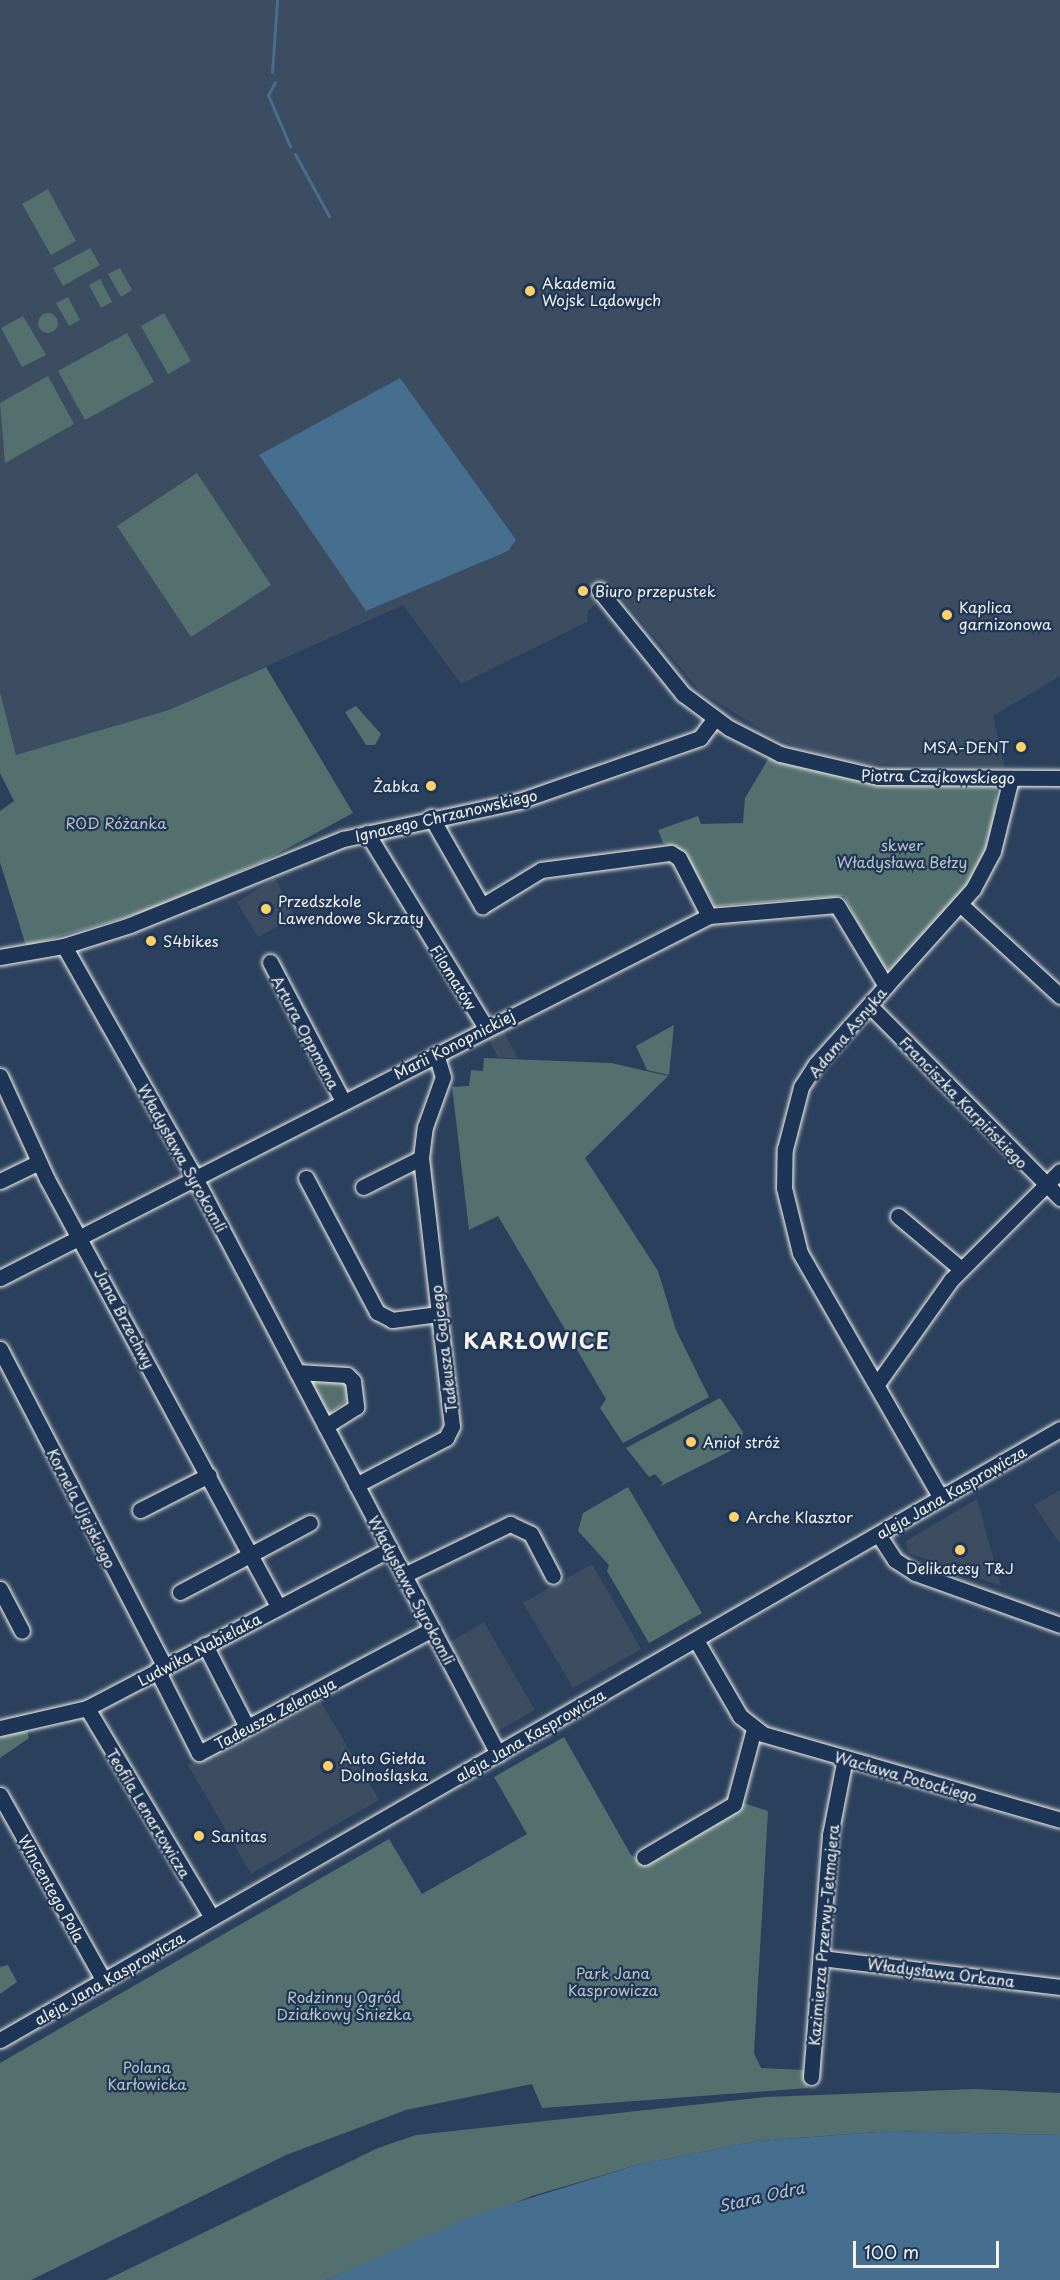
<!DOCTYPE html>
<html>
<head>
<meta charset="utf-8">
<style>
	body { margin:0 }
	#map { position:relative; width:1060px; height:2280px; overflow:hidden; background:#2b405c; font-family:"Playpen Sans",sans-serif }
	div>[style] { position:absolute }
	.built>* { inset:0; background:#3c4d62 }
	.green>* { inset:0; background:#53706f }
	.round { border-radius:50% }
	.water>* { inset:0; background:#466e8e }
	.stream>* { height:3px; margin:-1.5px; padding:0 1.5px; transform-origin:1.5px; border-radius:1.5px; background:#466e8e }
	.roads { filter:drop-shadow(0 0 2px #f4f1e8) drop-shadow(0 0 2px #f4f1e8) }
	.minor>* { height:15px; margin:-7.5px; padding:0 7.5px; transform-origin:7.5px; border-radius:7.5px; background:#1d3557 }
	.dots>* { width:16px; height:16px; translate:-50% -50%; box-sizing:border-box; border:3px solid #1d3557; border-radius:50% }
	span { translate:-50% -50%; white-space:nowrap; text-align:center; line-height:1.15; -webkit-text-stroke:4.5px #1d3557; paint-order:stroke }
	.poi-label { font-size:15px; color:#f4f1e8 }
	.left { translate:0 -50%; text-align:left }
	.right { translate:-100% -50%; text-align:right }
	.street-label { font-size:15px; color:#f4f1e8 }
	.park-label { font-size:15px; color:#bcc4be }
	.water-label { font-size:16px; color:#b7c3c8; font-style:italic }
	.district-label { font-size:21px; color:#f4f1e8; font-weight:700; letter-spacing:1.5px }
	.scale { position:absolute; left:853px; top:2241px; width:146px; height:27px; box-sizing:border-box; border:3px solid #f4f1e8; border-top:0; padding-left:8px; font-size:18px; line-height:21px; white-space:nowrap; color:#f4f1e8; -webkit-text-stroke:4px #1d3557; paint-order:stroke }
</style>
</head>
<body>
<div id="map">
	<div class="built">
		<div style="clip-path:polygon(0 0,1060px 0,1060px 676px,993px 716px,1005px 768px,849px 763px,776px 739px,700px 691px,609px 583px,595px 593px,600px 600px,588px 611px,587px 622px,461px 684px,403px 605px,169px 710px,16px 755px,0 692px)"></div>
		<div style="clip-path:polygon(275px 878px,295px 917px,258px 937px,237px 902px)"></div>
		<div style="clip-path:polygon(501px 1026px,518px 1059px,498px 1057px,486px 1034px)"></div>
		<div style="clip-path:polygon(1060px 1490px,1060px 1544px,1034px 1505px)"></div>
		<div style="clip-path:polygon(977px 1499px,1001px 1586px,908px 1553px,906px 1541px)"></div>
		<div style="clip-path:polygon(592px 1564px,641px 1649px,573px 1688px,523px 1603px)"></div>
		<div style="clip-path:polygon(484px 1622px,535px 1710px,496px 1732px,449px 1643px)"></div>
		<div style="clip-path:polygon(318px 1697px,379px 1800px,251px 1874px,188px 1765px)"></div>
	</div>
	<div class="green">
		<div style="clip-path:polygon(48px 189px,76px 241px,51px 255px,22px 204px)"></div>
		<div style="clip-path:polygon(90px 248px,100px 265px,63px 286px,53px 268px)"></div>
		<div style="clip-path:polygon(120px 268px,132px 290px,121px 297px,108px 274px)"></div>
		<div style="clip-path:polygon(100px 279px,112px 302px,101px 308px,89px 285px)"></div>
		<div style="clip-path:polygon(68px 297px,80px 320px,69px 326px,56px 303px)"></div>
		<div class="round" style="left:38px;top:313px;width:20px;height:20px"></div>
		<div style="clip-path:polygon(164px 313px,191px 361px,168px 374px,141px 326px)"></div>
		<div style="clip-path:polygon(23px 316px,46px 355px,22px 367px,1px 328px)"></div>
		<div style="clip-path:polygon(127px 333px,154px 382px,85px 420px,58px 371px)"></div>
		<div style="clip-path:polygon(48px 376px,74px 424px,5px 463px,0 403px)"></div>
		<div style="clip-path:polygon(197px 473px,271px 585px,191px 637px,117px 526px)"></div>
		<div style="clip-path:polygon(266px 667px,353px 813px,266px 860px,151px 910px,26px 946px,0 862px,0 811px,14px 801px,0 773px,0 692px,16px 755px,169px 710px)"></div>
		<div style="clip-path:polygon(356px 706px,381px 734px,375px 745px,366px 745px,345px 712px)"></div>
		<div style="clip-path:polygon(770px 756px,850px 779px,997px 786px,994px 825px,977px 874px,893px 970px,881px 967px,844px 896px,715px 906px,681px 851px,663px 843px,658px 830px,698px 816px,701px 824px,743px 823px,745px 798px)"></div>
		<div style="clip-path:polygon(674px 1025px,669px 1075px,647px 1070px,636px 1046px)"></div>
		<div style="clip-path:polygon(484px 1058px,611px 1063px,668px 1076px,585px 1158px,658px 1271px,676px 1330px,709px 1397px,623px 1443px,600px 1408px,606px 1399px,498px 1216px,469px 1230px,452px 1087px,469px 1086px,471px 1070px,483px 1071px)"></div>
		<div style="clip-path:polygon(308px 1378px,344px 1379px,353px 1396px,328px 1415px)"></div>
		<div style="clip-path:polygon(720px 1398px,743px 1432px,740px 1446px,659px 1487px,663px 1483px,655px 1474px,649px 1477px,626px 1448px)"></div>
		<div style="clip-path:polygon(628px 1487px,702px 1613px,649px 1643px,607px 1571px,609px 1565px,578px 1531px,583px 1513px)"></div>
		<div style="clip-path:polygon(27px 1731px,29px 1738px,0 1758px,0 1737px)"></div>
		<div style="clip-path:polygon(564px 1737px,631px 1855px,644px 1862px,740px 1802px,768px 1811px,754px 2053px,761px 2068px,804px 2070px,808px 2088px,542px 2108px,532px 2084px,406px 2110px,286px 2155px,31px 2280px,0 2280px,0 2063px,389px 1839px,422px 1894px,527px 1834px,494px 1777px)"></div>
		<div style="clip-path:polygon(8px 1965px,17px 1982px,0 1994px,0 1967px)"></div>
		<div style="clip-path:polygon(974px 2089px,1060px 2093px,1060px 2135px,891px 2131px,757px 2141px,637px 2165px,532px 2196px,326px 2280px,106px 2280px,378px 2148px,416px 2135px,766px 2097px)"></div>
	</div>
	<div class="water">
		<div style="clip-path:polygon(400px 378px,516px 540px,508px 551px,366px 611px,259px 455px)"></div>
		<div style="clip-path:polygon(891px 2131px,1060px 2135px,1060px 2280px,326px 2280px,473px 2216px,637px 2165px,757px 2141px)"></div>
	</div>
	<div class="stream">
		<div style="left:272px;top:72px;width:72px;rotate:-86deg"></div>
		<div style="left:275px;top:82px;width:15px;rotate:118deg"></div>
		<div style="left:268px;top:95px;width:56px;rotate:66.7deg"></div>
		<div style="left:295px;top:154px;width:71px;rotate:61.3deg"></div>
	</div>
	<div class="roads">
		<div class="minor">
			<div style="left:599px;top:590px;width:134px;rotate:51.1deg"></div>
			<div style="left:683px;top:694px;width:57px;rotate:36.5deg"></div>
			<div style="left:729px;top:728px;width:57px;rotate:27deg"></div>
			<div style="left:780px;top:754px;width:101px;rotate:13.2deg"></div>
			<div style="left:878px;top:777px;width:182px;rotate:0.3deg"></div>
			<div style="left:431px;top:817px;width:103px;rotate:60.2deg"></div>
			<div style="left:482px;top:906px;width:69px;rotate:-31.4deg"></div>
			<div style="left:541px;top:870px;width:131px;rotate:-7.5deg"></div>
			<div style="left:671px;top:853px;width:9px;rotate:32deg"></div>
			<div style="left:679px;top:858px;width:65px;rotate:62.7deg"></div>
			<div style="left:367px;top:833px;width:228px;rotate:58.6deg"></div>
			<div style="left:960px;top:904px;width:136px;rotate:42.6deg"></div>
			<div style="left:64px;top:946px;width:266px;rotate:60.5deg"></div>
			<div style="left:195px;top:1178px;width:651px;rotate:62.25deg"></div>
			<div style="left:0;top:957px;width:65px;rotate:-9.8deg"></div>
			<div style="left:64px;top:946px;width:69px;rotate:-17.7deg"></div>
			<div style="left:130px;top:925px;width:230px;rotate:-22deg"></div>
			<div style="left:343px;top:839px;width:180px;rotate:-12.2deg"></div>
			<div style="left:519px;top:801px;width:192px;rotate:-19.2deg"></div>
			<div style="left:700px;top:738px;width:25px;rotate:-53deg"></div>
			<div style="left:270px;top:962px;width:157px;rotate:62.3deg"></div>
			<div style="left:869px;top:1005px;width:272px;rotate:45.3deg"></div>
			<div style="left:0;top:1076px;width:113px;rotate:65.5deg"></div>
			<div style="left:47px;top:1179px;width:486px;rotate:61.6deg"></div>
			<div style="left:306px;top:1178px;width:152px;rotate:62.1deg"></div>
			<div style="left:377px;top:1312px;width:17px;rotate:28deg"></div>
			<div style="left:392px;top:1320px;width:47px;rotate:-7.3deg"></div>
			<div style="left:0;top:1181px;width:43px;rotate:-26deg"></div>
			<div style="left:363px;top:1187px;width:65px;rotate:-26.6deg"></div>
			<div style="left:898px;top:1216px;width:82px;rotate:40.1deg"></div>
			<div style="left:0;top:1278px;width:796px;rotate:-27.05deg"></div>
			<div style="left:709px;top:916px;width:128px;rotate:-4.9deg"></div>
			<div style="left:837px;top:905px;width:95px;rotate:58.8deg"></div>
			<div style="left:0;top:1349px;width:357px;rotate:62.6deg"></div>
			<div style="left:297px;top:1372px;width:50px;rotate:3.4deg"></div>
			<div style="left:347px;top:1375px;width:8px;rotate:45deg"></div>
			<div style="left:353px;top:1381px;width:26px;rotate:83deg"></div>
			<div style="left:356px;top:1407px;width:36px;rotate:148deg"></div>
			<div style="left:877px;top:1384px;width:128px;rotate:-54.6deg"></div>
			<div style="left:951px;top:1280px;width:154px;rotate:-45deg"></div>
			<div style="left:356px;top:1485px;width:102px;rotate:-27.6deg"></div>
			<div style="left:446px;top:1438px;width:13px;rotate:-63deg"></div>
			<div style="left:452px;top:1426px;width:270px;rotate:-96.6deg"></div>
			<div style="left:421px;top:1158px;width:31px;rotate:-83deg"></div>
			<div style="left:425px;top:1127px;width:53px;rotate:-70.2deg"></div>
			<div style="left:443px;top:1077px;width:24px;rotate:-107deg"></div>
			<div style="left:941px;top:1498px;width:283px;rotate:-119.9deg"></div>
			<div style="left:800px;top:1253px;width:67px;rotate:-103.8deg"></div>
			<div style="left:784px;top:1188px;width:39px;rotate:-89deg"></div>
			<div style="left:785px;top:1149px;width:64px;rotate:-75.5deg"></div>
			<div style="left:801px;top:1087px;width:27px;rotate:-57deg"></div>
			<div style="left:816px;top:1064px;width:235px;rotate:-48.1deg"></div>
			<div style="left:973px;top:889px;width:43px;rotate:-62.2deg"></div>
			<div style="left:993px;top:851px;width:75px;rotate:-76.1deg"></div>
			<div style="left:140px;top:1510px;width:77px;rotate:-26.9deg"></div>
			<div style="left:878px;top:1534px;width:31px;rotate:57deg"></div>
			<div style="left:895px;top:1560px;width:24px;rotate:33deg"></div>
			<div style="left:915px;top:1573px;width:154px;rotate:19.7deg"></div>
			<div style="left:404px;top:1575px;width:118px;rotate:-25.7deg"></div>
			<div style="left:510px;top:1524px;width:23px;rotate:25deg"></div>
			<div style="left:531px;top:1534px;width:47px;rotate:62.4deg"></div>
			<div style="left:0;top:1589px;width:47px;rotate:62.4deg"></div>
			<div style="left:180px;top:1592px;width:147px;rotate:-28deg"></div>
			<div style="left:696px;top:1640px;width:88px;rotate:59.9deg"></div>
			<div style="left:740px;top:1716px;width:29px;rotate:38deg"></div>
			<div style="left:763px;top:1734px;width:309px;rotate:16.1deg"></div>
			<div style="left:205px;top:1645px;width:92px;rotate:62.9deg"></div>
			<div style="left:157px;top:1670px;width:93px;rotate:63.2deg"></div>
			<div style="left:199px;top:1753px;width:264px;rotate:-28deg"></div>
			<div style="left:87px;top:1708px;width:244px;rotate:59.2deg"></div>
			<div style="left:0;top:1728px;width:89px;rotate:-12.9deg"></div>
			<div style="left:87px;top:1708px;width:342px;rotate:-27.7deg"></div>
			<div style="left:0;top:1795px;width:213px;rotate:60.8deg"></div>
			<div style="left:644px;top:1857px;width:104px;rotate:-30.5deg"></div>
			<div style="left:734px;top:1804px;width:78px;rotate:-75.1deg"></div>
			<div style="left:821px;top:1958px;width:241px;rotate:6.9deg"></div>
			<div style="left:0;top:2040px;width:1223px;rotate:-29.96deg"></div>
			<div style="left:811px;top:2077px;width:243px;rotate:-85.5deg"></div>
			<div style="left:830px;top:1835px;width:78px;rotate:-79deg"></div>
		</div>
	</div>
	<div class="dots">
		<div style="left:530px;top:291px;background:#ffd166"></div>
		<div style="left:583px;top:591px;background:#ffd166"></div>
		<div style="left:947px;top:615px;background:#ffd166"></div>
		<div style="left:1021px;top:747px;background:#ffd166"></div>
		<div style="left:431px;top:786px;background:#ffd166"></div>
		<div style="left:266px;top:909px;background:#ffd166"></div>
		<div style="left:151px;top:941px;background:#ffd166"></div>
		<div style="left:691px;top:1442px;background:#ffd166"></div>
		<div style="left:734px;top:1517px;background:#ffd166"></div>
		<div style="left:960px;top:1550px;background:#ffd166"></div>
		<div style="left:328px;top:1766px;background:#ffd166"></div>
		<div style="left:199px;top:1836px;background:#ffd166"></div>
	</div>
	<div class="poi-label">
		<span class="left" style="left:542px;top:291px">Akademia<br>Wojsk Lądowych</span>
		<span class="left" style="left:595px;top:591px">Biuro przepustek</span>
		<span class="left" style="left:959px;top:615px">Kaplica<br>garnizonowa</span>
		<span class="right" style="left:1009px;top:747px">MSA-DENT</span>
		<span class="right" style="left:419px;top:786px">Żabka</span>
		<span class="left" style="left:278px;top:909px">Przedszkole<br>Lawendowe Skrzaty</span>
		<span class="left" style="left:163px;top:941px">S4bikes</span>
		<span class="left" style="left:703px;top:1442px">Anioł stróż</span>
		<span class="left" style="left:746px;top:1517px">Arche Klasztor</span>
		<span style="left:960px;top:1568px">Delikatesy T&amp;J</span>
		<span class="left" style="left:340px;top:1766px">Auto Giełda<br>Dolnośląska</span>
		<span class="left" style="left:211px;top:1836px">Sanitas</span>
	</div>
	<div class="street-label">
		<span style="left:938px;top:776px;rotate:1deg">Piotra Czajkowskiego</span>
		<span style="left:446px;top:815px;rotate:-13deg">Ignacego Chrzanowskiego</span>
		<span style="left:454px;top:977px;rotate:58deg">Filomatów</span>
		<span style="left:306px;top:1032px;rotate:62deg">Artura Oppmana</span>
		<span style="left:847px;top:1032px;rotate:-50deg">Adama Asnyka</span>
		<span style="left:454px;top:1044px;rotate:-27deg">Marii Konopnickiej</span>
		<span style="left:964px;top:1102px;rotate:46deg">Franciszka Karpińskiego</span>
		<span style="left:183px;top:1158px;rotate:61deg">Władysława Syrokomli</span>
		<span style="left:125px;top:1318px;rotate:62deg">Jana Brzechwy</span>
		<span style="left:443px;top:1349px;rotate:-97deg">Tadeusza Gajcego</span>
		<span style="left:951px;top:1492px;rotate:-30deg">aleja Jana Kasprowicza</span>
		<span style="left:82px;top:1508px;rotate:63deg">Kornela Ujejskiego</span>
		<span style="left:412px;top:1590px;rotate:62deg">Władysława Syrokomli</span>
		<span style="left:199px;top:1649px;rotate:-28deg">Ludwika Nabielaka</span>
		<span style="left:275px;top:1713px;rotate:-28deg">Tadeusza Zelenaya</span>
		<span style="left:530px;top:1735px;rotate:-30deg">aleja Jana Kasprowicza</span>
		<span style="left:906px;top:1776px;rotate:16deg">Wacława Potockiego</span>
		<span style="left:149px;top:1813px;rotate:59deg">Teofila Lenartowicza</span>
		<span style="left:52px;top:1888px;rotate:61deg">Wincentego Pola</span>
		<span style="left:823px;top:1935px;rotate:-85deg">Kazimierza Przerwy-Tetmajera</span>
		<span style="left:941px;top:1972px;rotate:7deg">Władysława Orkana</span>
		<span style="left:109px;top:1978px;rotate:-30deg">aleja Jana Kasprowicza</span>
	</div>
	<div class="park-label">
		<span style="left:116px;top:823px">ROD Różanka</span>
		<span style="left:902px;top:853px">skwer<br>Władysława Bełzy</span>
		<span style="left:613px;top:1981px">Park Jana<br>Kasprowicza</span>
		<span style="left:344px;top:2005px">Rodzinny Ogród<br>Działkowy Śnieżka</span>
		<span style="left:147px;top:2075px">Polana<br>Karłowicka</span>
	</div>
	<div class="water-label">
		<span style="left:761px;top:2196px;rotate:-13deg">Stara Odra</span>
	</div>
	<div class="district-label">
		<span style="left:537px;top:1340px">KARŁOWICE</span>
	</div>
	<div class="scale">100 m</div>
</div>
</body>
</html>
